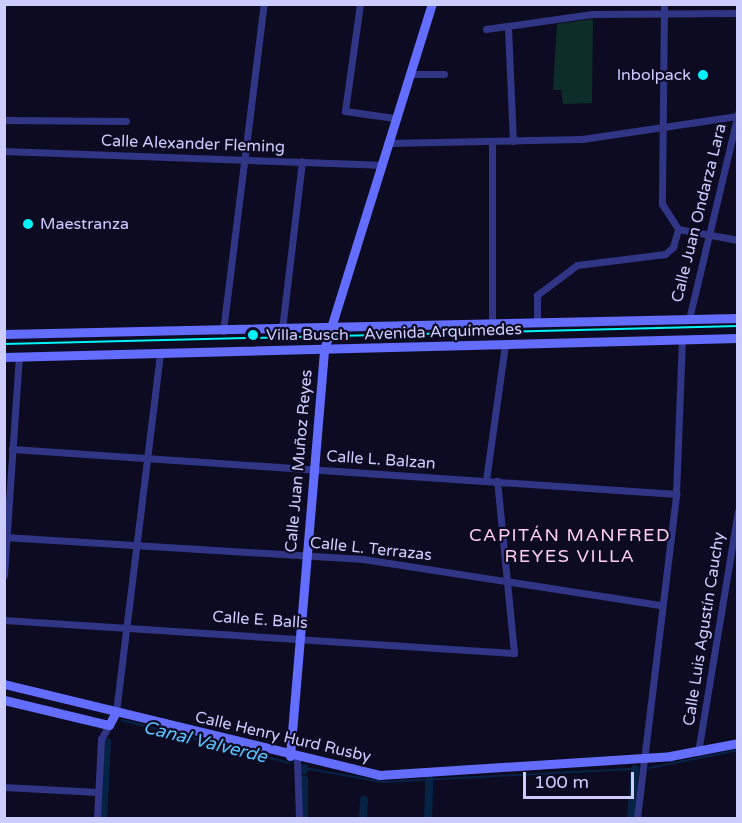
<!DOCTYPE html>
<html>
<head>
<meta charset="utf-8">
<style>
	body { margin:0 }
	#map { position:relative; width:742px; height:823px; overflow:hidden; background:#0d0b22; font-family:"Varela Round",sans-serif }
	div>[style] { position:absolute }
	.green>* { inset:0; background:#0d2d29 }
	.stream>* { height:2px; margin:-1px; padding:0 1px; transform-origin:1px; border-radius:1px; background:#062346 }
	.canal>* { height:8px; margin:-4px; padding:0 4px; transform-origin:4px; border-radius:4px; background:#062346 }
	.street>* { height:7px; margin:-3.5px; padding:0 3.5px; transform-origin:3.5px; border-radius:3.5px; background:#313586 }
	.secondary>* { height:9px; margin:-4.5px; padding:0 4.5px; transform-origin:4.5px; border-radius:4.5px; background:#636dff }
	.tram>* { height:1.5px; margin:-0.75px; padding:0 0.75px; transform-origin:0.75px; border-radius:0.75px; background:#00f4f7 }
	.dots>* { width:16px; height:16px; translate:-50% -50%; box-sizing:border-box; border:3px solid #0d0b22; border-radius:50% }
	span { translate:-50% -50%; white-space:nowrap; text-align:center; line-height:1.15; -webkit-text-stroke:4.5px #0d0b22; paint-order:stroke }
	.poi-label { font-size:16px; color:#cdccff }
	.right { translate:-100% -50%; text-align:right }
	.left { translate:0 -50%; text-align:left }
	.street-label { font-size:16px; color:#cdccff }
	.neighbourhood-label { font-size:18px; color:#ffcef2; letter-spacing:1.5px }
	.water-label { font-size:18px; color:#5ac1ff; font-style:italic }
	.frame { position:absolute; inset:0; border:6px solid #cdccff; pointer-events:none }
	.scale { position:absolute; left:523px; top:772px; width:111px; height:27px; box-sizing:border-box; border:3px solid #cdccff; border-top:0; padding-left:8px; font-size:18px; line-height:21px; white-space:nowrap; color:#cdccff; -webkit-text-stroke:4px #0d0b22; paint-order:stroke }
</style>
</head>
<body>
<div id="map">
	<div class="green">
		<div style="clip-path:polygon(593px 19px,592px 103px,563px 104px,561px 90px,553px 90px,557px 24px)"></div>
	</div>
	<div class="stream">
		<div style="left:122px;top:720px;width:172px;rotate:14.4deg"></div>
		<div style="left:304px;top:768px;width:80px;rotate:10deg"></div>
		<div style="left:383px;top:782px;width:252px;rotate:-3deg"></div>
		<div style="left:649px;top:768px;width:91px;rotate:-11.4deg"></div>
	</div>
	<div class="canal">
		<div style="left:304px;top:768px;width:2px;rotate:90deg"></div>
		<div style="left:103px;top:818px;width:76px;rotate:-87deg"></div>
		<div style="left:304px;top:818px;width:39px;rotate:-90deg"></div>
		<div style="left:363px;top:818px;width:18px;rotate:-87deg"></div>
		<div style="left:428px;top:818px;width:38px;rotate:-88deg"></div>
		<div style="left:631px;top:818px;width:49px;rotate:-85.3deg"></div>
	</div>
	<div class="street">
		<div style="left:360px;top:4px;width:108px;rotate:98deg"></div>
		<div style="left:345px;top:111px;width:50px;rotate:8deg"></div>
		<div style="left:664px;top:4px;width:200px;rotate:90.6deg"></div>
		<div style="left:662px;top:204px;width:30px;rotate:57deg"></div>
		<div style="left:508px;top:28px;width:113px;rotate:87.5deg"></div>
		<div style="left:486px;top:29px;width:107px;rotate:-8.1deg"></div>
		<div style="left:592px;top:14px;width:146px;rotate:-0.4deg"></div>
		<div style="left:410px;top:74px;width:34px"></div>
		<div style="left:4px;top:120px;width:122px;rotate:0.5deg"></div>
		<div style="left:387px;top:143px;width:195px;rotate:-1.2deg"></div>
		<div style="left:582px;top:139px;width:157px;rotate:-8.4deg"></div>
		<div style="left:4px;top:151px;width:376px;rotate:2.1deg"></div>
		<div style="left:678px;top:229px;width:61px;rotate:10.4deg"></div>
		<div style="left:689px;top:319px;width:212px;rotate:-76.6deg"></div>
		<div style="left:537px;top:322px;width:27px;rotate:-90deg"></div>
		<div style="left:537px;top:295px;width:50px;rotate:-36.9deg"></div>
		<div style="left:577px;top:265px;width:89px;rotate:-7.1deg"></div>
		<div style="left:665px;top:254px;width:11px;rotate:-41deg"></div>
		<div style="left:673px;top:247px;width:19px;rotate:-74deg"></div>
		<div style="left:492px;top:324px;width:181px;rotate:-90deg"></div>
		<div style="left:282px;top:329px;width:169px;rotate:-83.2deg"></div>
		<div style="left:223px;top:331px;width:330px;rotate:-82.9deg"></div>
		<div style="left:12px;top:449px;width:666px;rotate:3.88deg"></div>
		<div style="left:486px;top:480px;width:136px;rotate:-82deg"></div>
		<div style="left:4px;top:537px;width:360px;rotate:3.5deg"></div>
		<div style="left:363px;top:559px;width:302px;rotate:8.8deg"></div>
		<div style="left:4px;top:575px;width:219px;rotate:-86.1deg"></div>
		<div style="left:4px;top:620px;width:511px;rotate:3.7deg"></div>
		<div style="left:514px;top:653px;width:173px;rotate:-95.6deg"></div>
		<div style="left:116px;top:712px;width:360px;rotate:-83deg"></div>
		<div style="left:698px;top:752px;width:244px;rotate:-80.6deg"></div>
		<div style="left:297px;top:758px;width:60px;rotate:88.1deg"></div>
		<div style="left:4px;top:787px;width:94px;rotate:3deg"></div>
		<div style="left:97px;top:818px;width:79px;rotate:-87.1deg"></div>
		<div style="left:101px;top:739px;width:16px;rotate:-60deg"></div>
		<div style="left:637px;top:818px;width:326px;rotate:-83.1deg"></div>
		<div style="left:676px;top:494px;width:155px;rotate:-87.8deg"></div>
	</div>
	<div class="secondary">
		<div style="left:4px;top:334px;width:734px;rotate:-1.25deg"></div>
		<div style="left:4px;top:357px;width:734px;rotate:-1.48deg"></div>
		<div style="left:4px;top:684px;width:386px;rotate:13.6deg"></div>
		<div style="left:379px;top:775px;width:292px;rotate:-3.7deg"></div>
		<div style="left:670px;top:756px;width:69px;rotate:-10.8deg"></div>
		<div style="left:4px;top:700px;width:108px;rotate:13.4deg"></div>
		<div style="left:109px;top:725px;width:15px;rotate:-62deg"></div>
		<div style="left:290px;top:756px;width:407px;rotate:-85.2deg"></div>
		<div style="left:324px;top:350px;width:362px;rotate:-72.7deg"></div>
	</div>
	<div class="tram">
		<div style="left:4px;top:344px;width:734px;rotate:-1.4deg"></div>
	</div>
	<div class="dots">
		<div style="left:703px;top:75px;background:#00f4f7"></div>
		<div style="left:28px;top:224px;background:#00f4f7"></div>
		<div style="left:253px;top:335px;background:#00f4f7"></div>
	</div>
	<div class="poi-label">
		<span class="right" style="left:691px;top:75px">Inbolpack</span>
		<span class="left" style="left:40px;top:224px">Maestranza</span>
		<span class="left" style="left:266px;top:335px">Villa Busch</span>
	</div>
	<div class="street-label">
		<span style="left:193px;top:144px;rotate:2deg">Calle Alexander Fleming</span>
		<span style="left:699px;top:213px;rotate:-76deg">Calle Juan Ondarza Lara</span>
		<span style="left:443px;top:332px;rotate:-2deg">Avenida Arquímedes</span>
		<span style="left:381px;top:460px;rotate:4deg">Calle L. Balzan</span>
		<span style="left:299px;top:461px;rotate:-85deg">Calle Juan Muñoz Reyes</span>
		<span style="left:371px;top:549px;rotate:6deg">Calle L. Terrazas</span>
		<span style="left:260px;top:620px;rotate:4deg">Calle E. Balls</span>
		<span style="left:704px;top:629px;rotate:-81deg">Calle Luis Agustín Cauchy</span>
		<span style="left:283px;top:737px;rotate:13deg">Calle Henry Hurd Rusby</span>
	</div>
	<div class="neighbourhood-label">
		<span style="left:570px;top:546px">CAPITÁN MANFRED<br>REYES VILLA</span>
	</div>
	<div class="water-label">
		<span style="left:205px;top:742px;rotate:14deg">Canal Valverde</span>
	</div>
	<div class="frame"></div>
	<div class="scale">100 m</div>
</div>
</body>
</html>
